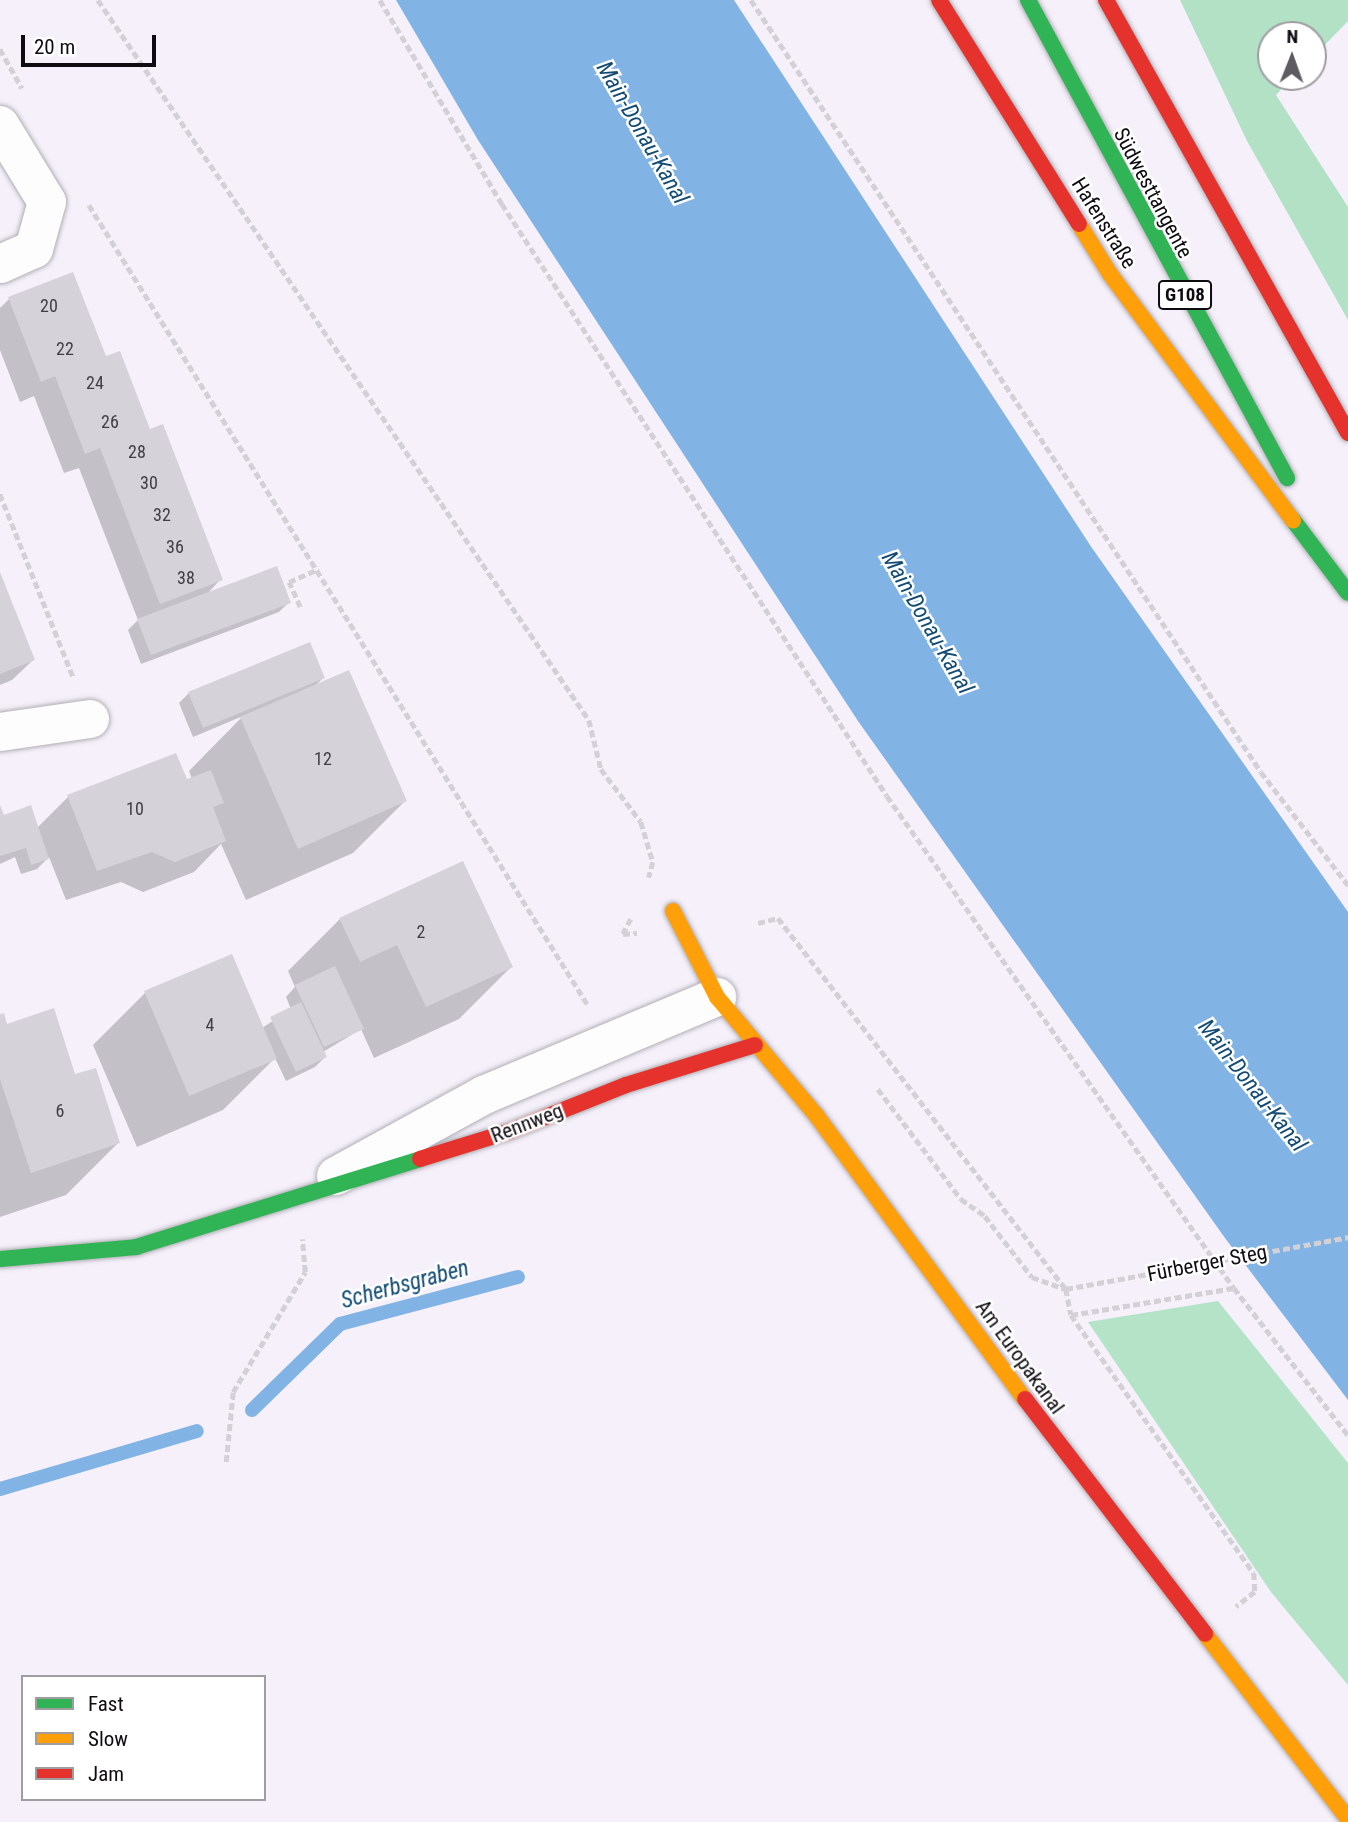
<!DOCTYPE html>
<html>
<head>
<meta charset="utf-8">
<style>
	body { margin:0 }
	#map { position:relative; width:1348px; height:1822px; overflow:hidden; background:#f5f0fa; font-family:"Roboto Condensed",sans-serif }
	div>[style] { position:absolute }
	.green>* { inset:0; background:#b2e1c6 }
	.forest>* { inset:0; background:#b4e3c8 }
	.water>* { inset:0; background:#81b4e4 }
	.shadow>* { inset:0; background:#0003 }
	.stream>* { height:14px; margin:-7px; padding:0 7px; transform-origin:7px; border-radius:7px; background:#81b4e4 }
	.building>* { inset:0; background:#d6d2da }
	.path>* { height:4.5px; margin-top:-2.25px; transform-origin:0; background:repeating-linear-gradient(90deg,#d3d1d5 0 7px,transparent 0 10.5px) }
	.roads { filter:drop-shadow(0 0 2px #b1aeb5) drop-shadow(0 0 2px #b1aeb5) }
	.street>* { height:38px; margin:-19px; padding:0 19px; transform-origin:19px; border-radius:19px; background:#fefdfe }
	.fast>* { height:16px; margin:-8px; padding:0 8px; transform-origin:8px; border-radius:8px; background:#30b455 }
	.slow>* { height:16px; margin:-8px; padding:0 8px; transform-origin:8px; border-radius:8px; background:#ff9f0a }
	.jam>* { height:16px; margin:-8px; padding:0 8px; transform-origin:8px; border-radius:8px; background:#e5322d }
	.path-bridge>* { height:4.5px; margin-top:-2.25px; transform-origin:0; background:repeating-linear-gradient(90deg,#d3d1d5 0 7px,transparent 0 10.5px) }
	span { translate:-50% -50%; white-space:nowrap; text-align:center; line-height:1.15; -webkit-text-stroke:5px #fff; paint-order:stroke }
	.number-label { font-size:18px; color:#403d43 }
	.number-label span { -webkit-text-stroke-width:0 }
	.shield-label span { padding:2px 5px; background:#fff; border:2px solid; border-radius:5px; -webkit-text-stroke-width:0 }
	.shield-label { font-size:19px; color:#0e0b11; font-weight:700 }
	.street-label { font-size:21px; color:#0e0b11 }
	.water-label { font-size:23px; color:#134b74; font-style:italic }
	.legend { position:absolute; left:21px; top:1675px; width:245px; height:126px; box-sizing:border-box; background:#fff; border:2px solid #9f9da0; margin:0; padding:9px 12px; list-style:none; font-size:21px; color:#0e0b11 }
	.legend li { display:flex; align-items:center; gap:14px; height:35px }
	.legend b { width:35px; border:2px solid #9f9da0 }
	.north { position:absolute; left:1257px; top:21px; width:70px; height:70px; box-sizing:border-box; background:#fff; border:2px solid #9f9da0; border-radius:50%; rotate:1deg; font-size:19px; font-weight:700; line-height:28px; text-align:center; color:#0e0b11 }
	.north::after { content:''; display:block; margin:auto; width:24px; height:32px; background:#5f5b63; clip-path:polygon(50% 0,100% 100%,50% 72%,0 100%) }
	.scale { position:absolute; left:21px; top:35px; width:135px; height:32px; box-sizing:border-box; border:4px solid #0e0b11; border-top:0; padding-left:9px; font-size:21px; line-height:24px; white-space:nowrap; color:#0e0b11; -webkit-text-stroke:5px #fff; paint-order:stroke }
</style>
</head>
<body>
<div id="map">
	<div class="green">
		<div style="clip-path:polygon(1180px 0,1348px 0,1348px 21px,1313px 57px,1313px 35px,1271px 35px,1271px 77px,1293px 77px,1276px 95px,1348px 207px,1348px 320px,1247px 141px)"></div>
	</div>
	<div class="forest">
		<div style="clip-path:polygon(1218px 1301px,1348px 1463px,1348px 1685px,1271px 1592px,1088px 1322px)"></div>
	</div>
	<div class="water">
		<div style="clip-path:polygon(396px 0,734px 0,1092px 548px,1348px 912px,1348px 1400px,1225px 1238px,858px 721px,478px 140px)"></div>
	</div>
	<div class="shadow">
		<div style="clip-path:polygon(9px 299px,104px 358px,149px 431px,221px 579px,206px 595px,289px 602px,279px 612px,141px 664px,128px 630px,138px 620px,79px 468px,64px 473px,34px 396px,20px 402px,0 350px,0 308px)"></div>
		<div style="clip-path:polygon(0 575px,33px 660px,12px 680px,0 685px)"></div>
		<div style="clip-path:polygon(323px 678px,314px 687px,405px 801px,353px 853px,246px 900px,221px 844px,194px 872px,143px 892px,121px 882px,66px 900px,49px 857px,37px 869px,21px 874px,15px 857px,0 864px,0 809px,3px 818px,37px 828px,68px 797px,175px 755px,186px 782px,192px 779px,189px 771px,243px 716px,193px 737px,179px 703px,189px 693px)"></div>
		<div style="clip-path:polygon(340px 919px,511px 967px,459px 1019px,374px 1058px,361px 1029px,323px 1052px,325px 1057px,315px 1067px,286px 1081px,275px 1058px,223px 1110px,137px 1147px,93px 1045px,145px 993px,262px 1028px,291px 1009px,286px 997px,295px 987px,288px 971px)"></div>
		<div style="clip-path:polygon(0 1016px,6px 1026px,74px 1077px,118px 1143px,66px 1195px,0 1217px)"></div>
	</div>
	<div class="stream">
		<div style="left:252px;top:1410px;width:123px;rotate:-44.3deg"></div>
		<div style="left:340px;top:1324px;width:184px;rotate:-14.8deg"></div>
		<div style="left:0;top:1489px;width:205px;rotate:-16.4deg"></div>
	</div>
	<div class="building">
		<div style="clip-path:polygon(73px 272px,106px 356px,120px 351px,150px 429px,163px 424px,223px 580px,160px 604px,100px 448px,85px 454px,55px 376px,41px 382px,8px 297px)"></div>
		<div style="clip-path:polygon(277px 566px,291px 603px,151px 655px,137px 619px)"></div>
		<div style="clip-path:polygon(0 572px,35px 660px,0 674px)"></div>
		<div style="clip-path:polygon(310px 642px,325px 678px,203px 728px,188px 692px)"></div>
		<div style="clip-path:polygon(349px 670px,407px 801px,298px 849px,240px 717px)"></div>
		<div style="clip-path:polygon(176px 753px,187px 779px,211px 770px,224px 803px,213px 807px,226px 841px,175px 862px,152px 852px,97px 871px,67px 795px)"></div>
		<div style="clip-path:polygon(0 805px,4px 815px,31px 805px,49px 859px,31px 865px,26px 848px,0 856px)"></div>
		<div style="clip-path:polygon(463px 861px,513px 967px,426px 1007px,397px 945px,360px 962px,339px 918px)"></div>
		<div style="clip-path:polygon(232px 954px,277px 1059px,189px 1096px,144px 991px)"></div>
		<div style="clip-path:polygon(335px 966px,364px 1029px,324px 1047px,295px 985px)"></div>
		<div style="clip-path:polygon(301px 1002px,327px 1057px,296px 1072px,270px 1017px)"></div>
		<div style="clip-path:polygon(54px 1008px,75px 1074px,96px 1068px,120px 1143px,31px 1173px,0 1079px,0 1014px,4px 1013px,7px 1024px)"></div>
	</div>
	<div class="path">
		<div style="left:98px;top:0;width:871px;rotate:55.71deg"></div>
		<div style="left:589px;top:720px;width:50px;rotate:76.2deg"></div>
		<div style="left:601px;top:769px;width:66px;rotate:53deg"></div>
		<div style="left:641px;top:822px;width:42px;rotate:73.3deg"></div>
		<div style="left:653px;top:862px;width:16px;rotate:105deg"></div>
		<div style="left:380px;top:0;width:238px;rotate:59.1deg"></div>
		<div style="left:502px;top:204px;width:706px;rotate:56.96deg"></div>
		<div style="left:887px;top:796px;width:602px;rotate:54.81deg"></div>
		<div style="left:1234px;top:1288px;width:186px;rotate:52.2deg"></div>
		<div style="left:751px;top:0;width:925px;rotate:56.55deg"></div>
		<div style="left:1261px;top:772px;width:143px;rotate:52.4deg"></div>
		<div style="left:0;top:49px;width:45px;rotate:60.6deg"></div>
		<div style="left:89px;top:205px;width:943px;rotate:58.05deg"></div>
		<div style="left:0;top:494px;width:199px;rotate:68.2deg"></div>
		<div style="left:300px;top:607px;width:27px;rotate:-114deg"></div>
		<div style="left:289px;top:582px;width:30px;rotate:-24deg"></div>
		<div style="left:631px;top:919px;width:17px;rotate:118deg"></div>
		<div style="left:623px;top:934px;width:14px;rotate:-4deg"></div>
		<div style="left:758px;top:923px;width:21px;rotate:-14deg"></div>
		<div style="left:778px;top:918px;width:470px;rotate:52.2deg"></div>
		<div style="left:1066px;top:1289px;width:26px;rotate:79deg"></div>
		<div style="left:1071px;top:1315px;width:316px;rotate:54.7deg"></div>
		<div style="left:1254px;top:1573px;width:19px;rotate:87deg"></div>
		<div style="left:1255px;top:1592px;width:24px;rotate:142deg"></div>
		<div style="left:878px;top:1089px;width:138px;rotate:53deg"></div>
		<div style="left:961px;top:1199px;width:29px;rotate:35deg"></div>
		<div style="left:985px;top:1216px;width:77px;rotate:52.4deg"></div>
		<div style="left:1032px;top:1277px;width:35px;rotate:20deg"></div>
		<div style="left:1071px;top:1315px;width:165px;rotate:-9.4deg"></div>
		<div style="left:226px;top:1462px;width:70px;rotate:-84.3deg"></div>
		<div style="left:233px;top:1392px;width:140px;rotate:-59deg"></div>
		<div style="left:305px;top:1272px;width:33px;rotate:-95deg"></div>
	</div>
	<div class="roads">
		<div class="street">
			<div style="left:0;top:125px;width:90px;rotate:58.6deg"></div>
			<div style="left:47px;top:202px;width:49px;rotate:105.5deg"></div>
			<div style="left:34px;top:249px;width:37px;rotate:156deg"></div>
			<div style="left:0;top:732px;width:91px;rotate:-8.2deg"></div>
			<div style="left:336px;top:1176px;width:169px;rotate:-28.7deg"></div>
			<div style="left:484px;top:1095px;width:253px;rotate:-22.8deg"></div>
		</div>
		<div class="fast">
			<div style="left:1028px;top:0;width:544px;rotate:61.55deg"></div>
			<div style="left:1293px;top:520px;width:91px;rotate:53deg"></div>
			<div style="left:0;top:1259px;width:137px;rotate:-5deg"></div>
			<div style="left:136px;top:1247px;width:297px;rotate:-17.2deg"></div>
		</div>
		<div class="slow">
			<div style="left:1079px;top:224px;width:59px;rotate:58.2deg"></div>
			<div style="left:1110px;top:274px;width:307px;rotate:53.4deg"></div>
			<div style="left:673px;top:911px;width:97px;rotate:62.9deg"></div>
			<div style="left:717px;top:997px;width:154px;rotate:50deg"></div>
			<div style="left:816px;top:1115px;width:353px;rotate:53.7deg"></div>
			<div style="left:1205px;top:1634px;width:234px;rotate:52.3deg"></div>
		</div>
		<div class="jam">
			<div style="left:939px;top:0;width:264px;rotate:58deg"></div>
			<div style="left:1106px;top:0;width:496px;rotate:60.8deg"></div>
			<div style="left:420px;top:1159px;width:92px;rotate:-17.1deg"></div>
			<div style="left:508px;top:1132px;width:127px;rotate:-21.7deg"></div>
			<div style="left:626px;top:1085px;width:135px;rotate:-17.2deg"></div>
			<div style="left:1025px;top:1399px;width:296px;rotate:52.5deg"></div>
		</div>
	</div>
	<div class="path-bridge">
		<div style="left:1066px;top:1289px;width:287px;rotate:-10.4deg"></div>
	</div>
	<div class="number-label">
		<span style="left:49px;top:306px">20</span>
		<span style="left:65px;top:349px">22</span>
		<span style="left:95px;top:383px">24</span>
		<span style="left:110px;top:422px">26</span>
		<span style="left:137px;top:452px">28</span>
		<span style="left:149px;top:483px">30</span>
		<span style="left:162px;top:515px">32</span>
		<span style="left:175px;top:547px">36</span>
		<span style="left:186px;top:578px">38</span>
		<span style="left:323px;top:759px">12</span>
		<span style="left:135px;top:809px">10</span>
		<span style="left:421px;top:932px">2</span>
		<span style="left:210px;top:1025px">4</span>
		<span style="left:60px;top:1111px">6</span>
	</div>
	<div class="shield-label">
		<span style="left:1185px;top:295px">G108</span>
	</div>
	<div class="street-label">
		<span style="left:1153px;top:193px;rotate:62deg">Südwesttangente</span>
		<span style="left:1104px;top:223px;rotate:58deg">Hafenstraße</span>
		<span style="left:527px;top:1123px;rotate:-21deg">Rennweg</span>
		<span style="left:1207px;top:1263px;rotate:-11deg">Fürberger Steg</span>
		<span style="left:1020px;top:1357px;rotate:54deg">Am Europakanal</span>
	</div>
	<div class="water-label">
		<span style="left:642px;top:133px;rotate:60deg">Main-Donau-Kanal</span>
		<span style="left:927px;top:623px;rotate:60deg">Main-Donau-Kanal</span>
		<span style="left:1252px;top:1086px;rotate:52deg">Main-Donau-Kanal</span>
		<span style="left:405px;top:1285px;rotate:-15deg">Scherbsgraben</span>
	</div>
	<ul class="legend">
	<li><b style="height:9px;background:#30b455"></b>Fast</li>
	<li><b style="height:9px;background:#ff9f0a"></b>Slow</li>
	<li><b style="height:9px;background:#e5322d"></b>Jam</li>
	</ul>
	<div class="north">N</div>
	<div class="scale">20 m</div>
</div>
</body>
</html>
